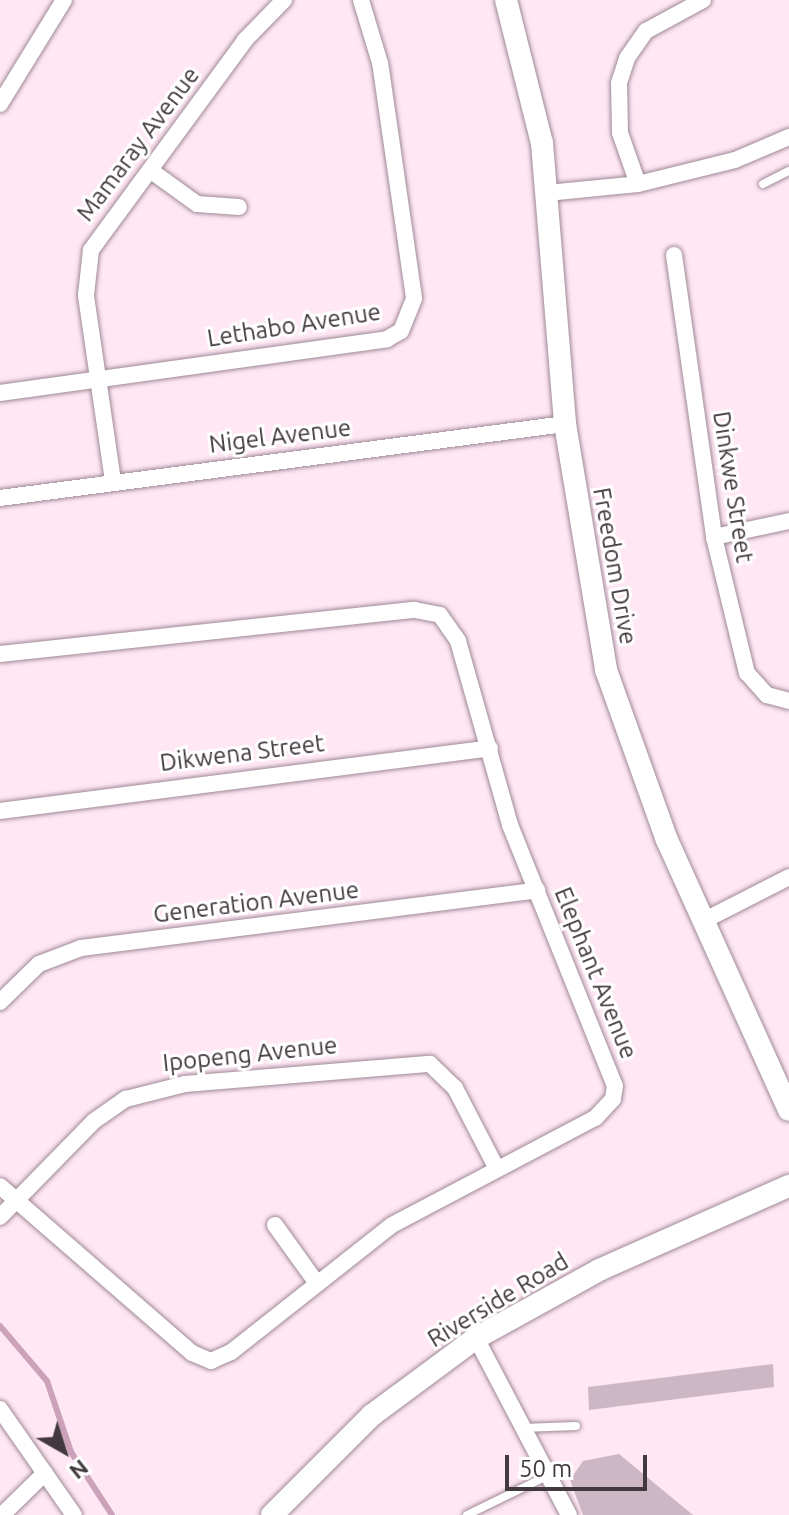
<!DOCTYPE html>
<html>
<head>
<meta charset="utf-8">
<style>
	body { margin:0 }
	#map { position:relative; width:789px; height:1515px; overflow:hidden; background:#ffe7f4; font-family:Ubuntu,sans-serif }
	div>[style] { position:absolute }
	.stream>* { height:6px; margin:-3px; padding:0 3px; transform-origin:3px; border-radius:3px; background:#cba2ba }
	.building>* { inset:0; background:#ceb7c4 }
	.roads { filter:drop-shadow(0 0 2px #9f8996) drop-shadow(0 0 2px #9f8996) }
	.lane>* { height:8px; margin:-4px; padding:0 4px; transform-origin:4px; border-radius:4px; background:#fff }
	.street>* { height:16px; margin:-8px; padding:0 8px; transform-origin:8px; border-radius:8px; background:#fff }
	.secondary>* { height:22px; margin:-11px; padding:0 11px; transform-origin:11px; border-radius:11px; background:#fff }
	span { translate:-50% -50%; white-space:nowrap; text-align:center; line-height:1.15; -webkit-text-stroke:6px #fff; paint-order:stroke }
	.street-label { font-size:24px; color:#42393e }
	.north { position:absolute; left:24px; top:1411px; width:80px; height:80px; -webkit-text-stroke:6px #fff; paint-order:stroke; rotate:141deg; font-size:22px; font-weight:700; line-height:32px; text-align:center; color:#42393e }
	.north::after { content:''; display:block; margin:auto; width:28px; height:36px; background:#42393e; clip-path:polygon(50% 0,100% 100%,50% 72%,0 100%) }
	.scale { position:absolute; left:505px; top:1455px; width:142px; height:36px; box-sizing:border-box; border:4px solid #42393e; border-top:0; padding-left:10px; font-size:24px; line-height:28px; white-space:nowrap; color:#42393e; -webkit-text-stroke:6px #fff; paint-order:stroke }
</style>
</head>
<body>
<div id="map">
	<div class="stream">
		<div style="left:0;top:1326px;width:72px;rotate:49.5deg"></div>
		<div style="left:47px;top:1381px;width:75px;rotate:71.3deg"></div>
		<div style="left:71px;top:1452px;width:75px;rotate:56.9deg"></div>
	</div>
	<div class="building">
		<div style="clip-path:polygon(773px 1364px,774px 1387px,589px 1410px,588px 1387px)"></div>
		<div style="clip-path:polygon(619px 1454px,693px 1515px,583px 1515px,570px 1480px,583px 1461px)"></div>
	</div>
	<div class="roads">
		<div class="lane">
			<div style="left:763px;top:184px;width:29px;rotate:-27deg"></div>
			<div style="left:522px;top:1428px;width:54px;rotate:-2.1deg"></div>
			<div style="left:467px;top:1515px;width:89px;rotate:-26deg"></div>
		</div>
		<div class="street">
			<div style="left:0;top:104px;width:122px;rotate:-58.4deg"></div>
			<div style="left:150px;top:170px;width:58px;rotate:35.9deg"></div>
			<div style="left:197px;top:204px;width:42px;rotate:4.1deg"></div>
			<div style="left:638px;top:184px;width:54px;rotate:-109.4deg"></div>
			<div style="left:620px;top:133px;width:50px;rotate:-91.1deg"></div>
			<div style="left:619px;top:83px;width:26px;rotate:-72deg"></div>
			<div style="left:627px;top:58px;width:33px;rotate:-55deg"></div>
			<div style="left:646px;top:31px;width:65px;rotate:-28.5deg"></div>
			<div style="left:547px;top:193px;width:91px;rotate:-5.6deg"></div>
			<div style="left:638px;top:184px;width:100px;rotate:-13.9deg"></div>
			<div style="left:735px;top:160px;width:59px;rotate:-23.1deg"></div>
			<div style="left:674px;top:255px;width:285px;rotate:81.9deg"></div>
			<div style="left:714px;top:537px;width:140px;rotate:76.4deg"></div>
			<div style="left:747px;top:673px;width:30px;rotate:48deg"></div>
			<div style="left:767px;top:695px;width:23px;rotate:15deg"></div>
			<div style="left:0;top:393px;width:391px;rotate:-7.9deg"></div>
			<div style="left:387px;top:339px;width:16px;rotate:-30deg"></div>
			<div style="left:401px;top:331px;width:35px;rotate:-68deg"></div>
			<div style="left:414px;top:298px;width:237px;rotate:-98.2deg"></div>
			<div style="left:380px;top:63px;width:66px;rotate:-106.8deg"></div>
			<div style="left:113px;top:481px;width:188px;rotate:-98.3deg"></div>
			<div style="left:86px;top:295px;width:45px;rotate:-83.7deg"></div>
			<div style="left:91px;top:250px;width:260px;rotate:-53.7deg"></div>
			<div style="left:245px;top:40px;width:56px;rotate:-45.7deg"></div>
			<div style="left:0;top:498px;width:570px;rotate:-7.46deg"></div>
			<div style="left:714px;top:537px;width:77px;rotate:-12deg"></div>
			<div style="left:0;top:654px;width:417px;rotate:-6.1deg"></div>
			<div style="left:415px;top:610px;width:25px;rotate:11deg"></div>
			<div style="left:440px;top:615px;width:32px;rotate:55deg"></div>
			<div style="left:458px;top:641px;width:191px;rotate:74.2deg"></div>
			<div style="left:510px;top:825px;width:281px;rotate:68.1deg"></div>
			<div style="left:615px;top:1086px;width:13px;rotate:99deg"></div>
			<div style="left:613px;top:1099px;width:26px;rotate:133deg"></div>
			<div style="left:595px;top:1118px;width:229px;rotate:152.2deg"></div>
			<div style="left:392px;top:1225px;width:205px;rotate:141.7deg"></div>
			<div style="left:231px;top:1352px;width:22px;rotate:156deg"></div>
			<div style="left:211px;top:1361px;width:21px;rotate:-157deg"></div>
			<div style="left:192px;top:1353px;width:254px;rotate:-139deg"></div>
			<div style="left:0;top:811px;width:494px;rotate:-7.3deg"></div>
			<div style="left:705px;top:920px;width:94px;rotate:-27.1deg"></div>
			<div style="left:0;top:1002px;width:54px;rotate:-44.3deg"></div>
			<div style="left:39px;top:964px;width:45px;rotate:-20.9deg"></div>
			<div style="left:81px;top:948px;width:460px;rotate:-7.2deg"></div>
			<div style="left:0;top:1217px;width:134px;rotate:-45.6deg"></div>
			<div style="left:94px;top:1121px;width:39px;rotate:-35deg"></div>
			<div style="left:126px;top:1099px;width:61px;rotate:-14.3deg"></div>
			<div style="left:185px;top:1084px;width:246px;rotate:-4.7deg"></div>
			<div style="left:430px;top:1064px;width:35px;rotate:44deg"></div>
			<div style="left:455px;top:1088px;width:89px;rotate:62.6deg"></div>
			<div style="left:275px;top:1225px;width:70px;rotate:54.3deg"></div>
			<div style="left:476px;top:1338px;width:200px;rotate:62.3deg"></div>
			<div style="left:0;top:1409px;width:129px;rotate:55.1deg"></div>
			<div style="left:2px;top:1515px;width:60px;rotate:-44.3deg"></div>
		</div>
		<div class="secondary">
			<div style="left:506px;top:0;width:147px;rotate:75.9deg"></div>
			<div style="left:542px;top:143px;width:282px;rotate:85.3deg"></div>
			<div style="left:565px;top:424px;width:249px;rotate:80.5deg"></div>
			<div style="left:606px;top:670px;width:181px;rotate:70.3deg"></div>
			<div style="left:667px;top:840px;width:296px;rotate:65.7deg"></div>
			<div style="left:272px;top:1515px;width:141px;rotate:-45deg"></div>
			<div style="left:372px;top:1415px;width:129px;rotate:-36.5deg"></div>
			<div style="left:476px;top:1338px;width:141px;rotate:-28.9deg"></div>
			<div style="left:599px;top:1270px;width:208px;rotate:-23.9deg"></div>
		</div>
	</div>
	<div class="street-label">
		<span style="left:138px;top:144px;rotate:-53deg">Mamaray Avenue</span>
		<span style="left:294px;top:325px;rotate:-9deg">Lethabo Avenue</span>
		<span style="left:280px;top:436px;rotate:-7deg">Nigel Avenue</span>
		<span style="left:733px;top:487px;rotate:81deg">Dinkwe Street</span>
		<span style="left:615px;top:566px;rotate:80deg">Freedom Drive</span>
		<span style="left:242px;top:753px;rotate:-7deg">Dikwena Street</span>
		<span style="left:256px;top:902px;rotate:-7deg">Generation Avenue</span>
		<span style="left:596px;top:973px;rotate:68deg">Elephant Avenue</span>
		<span style="left:250px;top:1054px;rotate:-6deg">Ipopeng Avenue</span>
		<span style="left:498px;top:1300px;rotate:-31deg">Riverside Road</span>
	</div>
	<div class="north">N</div>
	<div class="scale">50 m</div>
</div>
</body>
</html>
